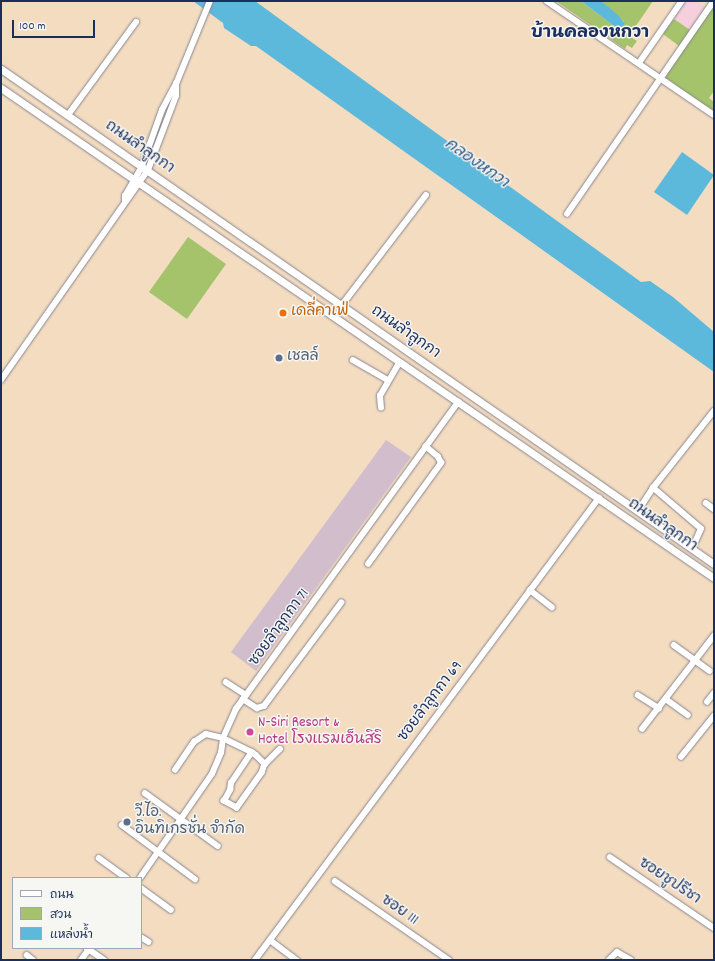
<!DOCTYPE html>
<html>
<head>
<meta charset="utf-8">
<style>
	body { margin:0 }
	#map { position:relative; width:715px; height:961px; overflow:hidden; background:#f4dcc1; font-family:Dekko,"Playpen Sans Thai",sans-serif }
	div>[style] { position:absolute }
	.built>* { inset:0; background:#f5cfdc }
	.industrial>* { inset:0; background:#d1bdcc }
	.green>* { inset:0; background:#a4c36b }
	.water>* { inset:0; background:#5db9db }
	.roads { filter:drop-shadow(0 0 1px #888690) drop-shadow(0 0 1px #888690) }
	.minor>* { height:5.5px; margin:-2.75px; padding:0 2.75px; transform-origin:2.75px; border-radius:2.75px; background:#fff }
	.major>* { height:7px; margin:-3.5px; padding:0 3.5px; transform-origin:3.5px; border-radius:3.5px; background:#fff }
	.dots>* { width:11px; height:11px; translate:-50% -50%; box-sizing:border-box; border:2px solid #f6f6f2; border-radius:50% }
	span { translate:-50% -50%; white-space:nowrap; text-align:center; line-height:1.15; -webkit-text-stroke:3px #f6f6f2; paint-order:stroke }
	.street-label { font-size:15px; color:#1b2f5e }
	.food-label { font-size:15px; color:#c56008 }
	.left { translate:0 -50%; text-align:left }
	.service-label { font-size:15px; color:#4e5e75 }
	.hotel-label { font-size:15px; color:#b23c85 }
	.water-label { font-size:16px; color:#2f5884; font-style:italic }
	.quarter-label { font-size:17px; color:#1b2f5e; font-weight:700 }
	.frame { position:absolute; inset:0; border:2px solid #1b2f5e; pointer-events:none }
	.legend { position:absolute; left:12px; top:877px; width:130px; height:72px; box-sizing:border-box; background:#f6f6f2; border:1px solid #9ea6b7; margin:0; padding:5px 7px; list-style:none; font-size:12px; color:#1b2f5e }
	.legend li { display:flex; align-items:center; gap:8px; height:20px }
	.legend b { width:20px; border:1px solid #9ea6b7 }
	.scale { position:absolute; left:12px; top:20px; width:83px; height:18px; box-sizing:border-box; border:2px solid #1b2f5e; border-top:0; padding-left:5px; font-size:12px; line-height:14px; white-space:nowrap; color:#1b2f5e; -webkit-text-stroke:3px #f6f6f2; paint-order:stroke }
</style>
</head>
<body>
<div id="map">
	<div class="built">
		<div style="clip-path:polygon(686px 1px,697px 1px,706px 7px,690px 30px,674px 19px)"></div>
	</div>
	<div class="industrial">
		<div style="clip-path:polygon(386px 440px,411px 457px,256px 671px,231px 652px)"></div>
	</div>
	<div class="green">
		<div style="clip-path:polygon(556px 1px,581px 1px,618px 29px,624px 22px,601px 1px,653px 1px,629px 36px,637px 41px,632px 48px,627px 45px,625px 49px)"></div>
		<div style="clip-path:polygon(714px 6px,714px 91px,709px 98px,714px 102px,714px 112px,665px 77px)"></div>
		<div style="clip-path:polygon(674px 19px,690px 30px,679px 46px,663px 34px)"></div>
		<div style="clip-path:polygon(188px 237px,226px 264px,187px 319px,149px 292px)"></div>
	</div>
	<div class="water">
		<div style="clip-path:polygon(193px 1px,255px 1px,641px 282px,650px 281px,673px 297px,714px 332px,714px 372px,256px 46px,251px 46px,224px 28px,223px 23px)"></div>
		<div style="clip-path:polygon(581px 1px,601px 1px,618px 15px,625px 24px,618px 29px)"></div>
		<div style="clip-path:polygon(682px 152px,714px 175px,687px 215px,654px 192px)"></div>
	</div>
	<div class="roads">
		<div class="minor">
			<div style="left:547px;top:1px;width:202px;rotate:34.3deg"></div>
			<div style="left:639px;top:63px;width:75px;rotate:-55.3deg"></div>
			<div style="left:68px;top:115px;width:115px;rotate:-53.8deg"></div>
			<div style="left:125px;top:202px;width:6px;rotate:-90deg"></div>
			<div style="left:125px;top:196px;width:34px;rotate:-60deg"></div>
			<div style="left:142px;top:166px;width:59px;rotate:-70.3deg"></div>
			<div style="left:162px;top:110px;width:30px;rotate:-62deg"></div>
			<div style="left:176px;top:84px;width:90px;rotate:-67.7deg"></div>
			<div style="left:567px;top:214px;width:259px;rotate:-55.4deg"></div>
			<div style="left:342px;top:305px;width:138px;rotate:-52.6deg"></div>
			<div style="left:353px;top:360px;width:40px;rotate:29.7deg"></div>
			<div style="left:1px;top:380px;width:256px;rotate:-55deg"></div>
			<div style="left:148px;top:170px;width:79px;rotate:-69.3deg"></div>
			<div style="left:176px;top:96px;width:12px;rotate:-90deg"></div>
			<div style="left:381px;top:408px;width:12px;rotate:-95deg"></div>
			<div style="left:380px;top:396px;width:39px;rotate:-60deg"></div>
			<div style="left:706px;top:503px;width:10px;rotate:37deg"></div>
			<div style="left:638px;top:511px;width:27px;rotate:-57deg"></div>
			<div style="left:692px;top:549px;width:22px;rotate:-66deg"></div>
			<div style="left:701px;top:529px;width:63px;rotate:-139.5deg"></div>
			<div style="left:653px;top:488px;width:98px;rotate:-51.6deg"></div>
			<div style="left:368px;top:564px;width:125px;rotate:-54.1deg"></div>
			<div style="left:441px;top:463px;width:7px;rotate:-117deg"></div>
			<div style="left:438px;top:457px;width:16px;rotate:-140deg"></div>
			<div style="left:530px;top:590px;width:28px;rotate:38deg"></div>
			<div style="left:674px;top:645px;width:44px;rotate:35.8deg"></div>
			<div style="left:226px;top:682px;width:24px;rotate:33deg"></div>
			<div style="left:638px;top:695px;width:25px;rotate:32deg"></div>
			<div style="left:243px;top:699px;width:17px;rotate:33deg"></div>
			<div style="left:257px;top:708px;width:7px;rotate:-16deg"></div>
			<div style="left:264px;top:706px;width:129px;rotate:-53.2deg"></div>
			<div style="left:666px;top:699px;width:27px;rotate:36deg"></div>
			<div style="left:707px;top:702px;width:11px;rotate:-52deg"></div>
			<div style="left:642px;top:729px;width:118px;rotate:-52.3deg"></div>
			<div style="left:681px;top:757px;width:53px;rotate:-51.2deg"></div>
			<div style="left:265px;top:764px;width:21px;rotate:-45deg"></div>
			<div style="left:175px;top:770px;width:34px;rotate:-56deg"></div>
			<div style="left:194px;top:742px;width:14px;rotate:-34deg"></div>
			<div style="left:206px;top:734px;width:17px;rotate:13deg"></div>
			<div style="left:223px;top:738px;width:32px;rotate:26deg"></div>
			<div style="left:252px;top:752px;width:5px;rotate:37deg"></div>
			<div style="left:256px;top:755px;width:13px;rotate:45deg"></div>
			<div style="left:265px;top:764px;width:9px;rotate:108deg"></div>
			<div style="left:262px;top:773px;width:43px;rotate:125.5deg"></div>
			<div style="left:237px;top:808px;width:15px;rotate:-152deg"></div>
			<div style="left:224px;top:801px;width:13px;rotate:-61deg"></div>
			<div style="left:230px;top:790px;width:7px;rotate:-82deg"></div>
			<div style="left:231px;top:783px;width:37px;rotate:-56deg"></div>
			<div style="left:145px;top:793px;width:90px;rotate:36deg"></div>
			<div style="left:122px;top:825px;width:91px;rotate:36.5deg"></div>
			<div style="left:610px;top:857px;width:126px;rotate:34.3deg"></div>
			<div style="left:99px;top:858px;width:34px;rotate:36deg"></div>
			<div style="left:140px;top:878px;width:126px;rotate:-55.3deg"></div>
			<div style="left:212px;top:774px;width:23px;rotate:-67deg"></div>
			<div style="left:221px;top:753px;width:15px;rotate:-82deg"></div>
			<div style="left:223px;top:738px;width:32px;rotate:-66deg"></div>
			<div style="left:236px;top:709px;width:379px;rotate:-54.1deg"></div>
			<div style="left:335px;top:881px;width:139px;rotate:34.7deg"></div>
			<div style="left:141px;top:888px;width:37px;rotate:36deg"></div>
			<div style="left:141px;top:937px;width:9px;rotate:32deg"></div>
			<div style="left:270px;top:940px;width:34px;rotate:37deg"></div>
			<div style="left:87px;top:948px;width:21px;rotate:35deg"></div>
			<div style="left:27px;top:955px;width:8px;rotate:40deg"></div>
			<div style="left:81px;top:960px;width:15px;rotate:-53deg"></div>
			<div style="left:255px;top:960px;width:576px;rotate:-53.33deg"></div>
			<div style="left:609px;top:960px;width:11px;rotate:-45deg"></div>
			<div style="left:617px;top:952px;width:16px;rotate:30deg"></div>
		</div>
		<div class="major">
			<div style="left:1px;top:69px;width:868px;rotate:34.77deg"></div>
			<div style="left:1px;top:88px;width:865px;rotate:34.5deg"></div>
		</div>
	</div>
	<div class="dots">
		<div style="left:283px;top:313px;background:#e8710a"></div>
		<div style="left:279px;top:358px;background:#5c6f8a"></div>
		<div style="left:250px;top:732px;background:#d1479c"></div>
		<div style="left:127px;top:822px;background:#5c6f8a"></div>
	</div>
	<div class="street-label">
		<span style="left:139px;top:148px;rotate:35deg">ถนนลำลูกกา</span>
		<span style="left:405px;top:333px;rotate:35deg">ถนนลำลูกกา</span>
		<span style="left:662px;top:526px;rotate:35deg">ถนนลำลูกกา</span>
		<span style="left:280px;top:628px;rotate:-54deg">ซอยลำลูกกา 71</span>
		<span style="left:431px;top:702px;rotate:-53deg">ซอยลำลูกกา 69</span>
		<span style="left:669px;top:882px;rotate:34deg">ซอยชูปรีชา</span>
		<span style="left:399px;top:911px;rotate:35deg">ซอย 111</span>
	</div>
	<div class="food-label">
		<span class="left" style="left:291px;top:313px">เดลี่คาเฟ่</span>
	</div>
	<div class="service-label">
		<span class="left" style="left:287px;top:358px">เชลล์</span>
		<span class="left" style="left:135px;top:822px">วี.ไอ.<br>อินทิเกรชั่น จำกัด</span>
	</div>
	<div class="hotel-label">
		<span class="left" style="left:258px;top:732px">N-Siri Resort &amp;<br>Hotel โรงแรมเอ็นสิริ</span>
	</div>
	<div class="water-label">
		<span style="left:476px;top:164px;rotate:35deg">คลองหกวา</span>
	</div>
	<div class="quarter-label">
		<span style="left:590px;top:35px">บ้านคลองหกวา</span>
	</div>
	<div class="frame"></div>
	<ul class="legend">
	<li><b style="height:5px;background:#fff"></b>ถนน</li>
	<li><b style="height:11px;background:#a4c36b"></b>สวน</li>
	<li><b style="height:11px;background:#5db9db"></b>แหล่งน้ำ</li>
	</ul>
	<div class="scale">100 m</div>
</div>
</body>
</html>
